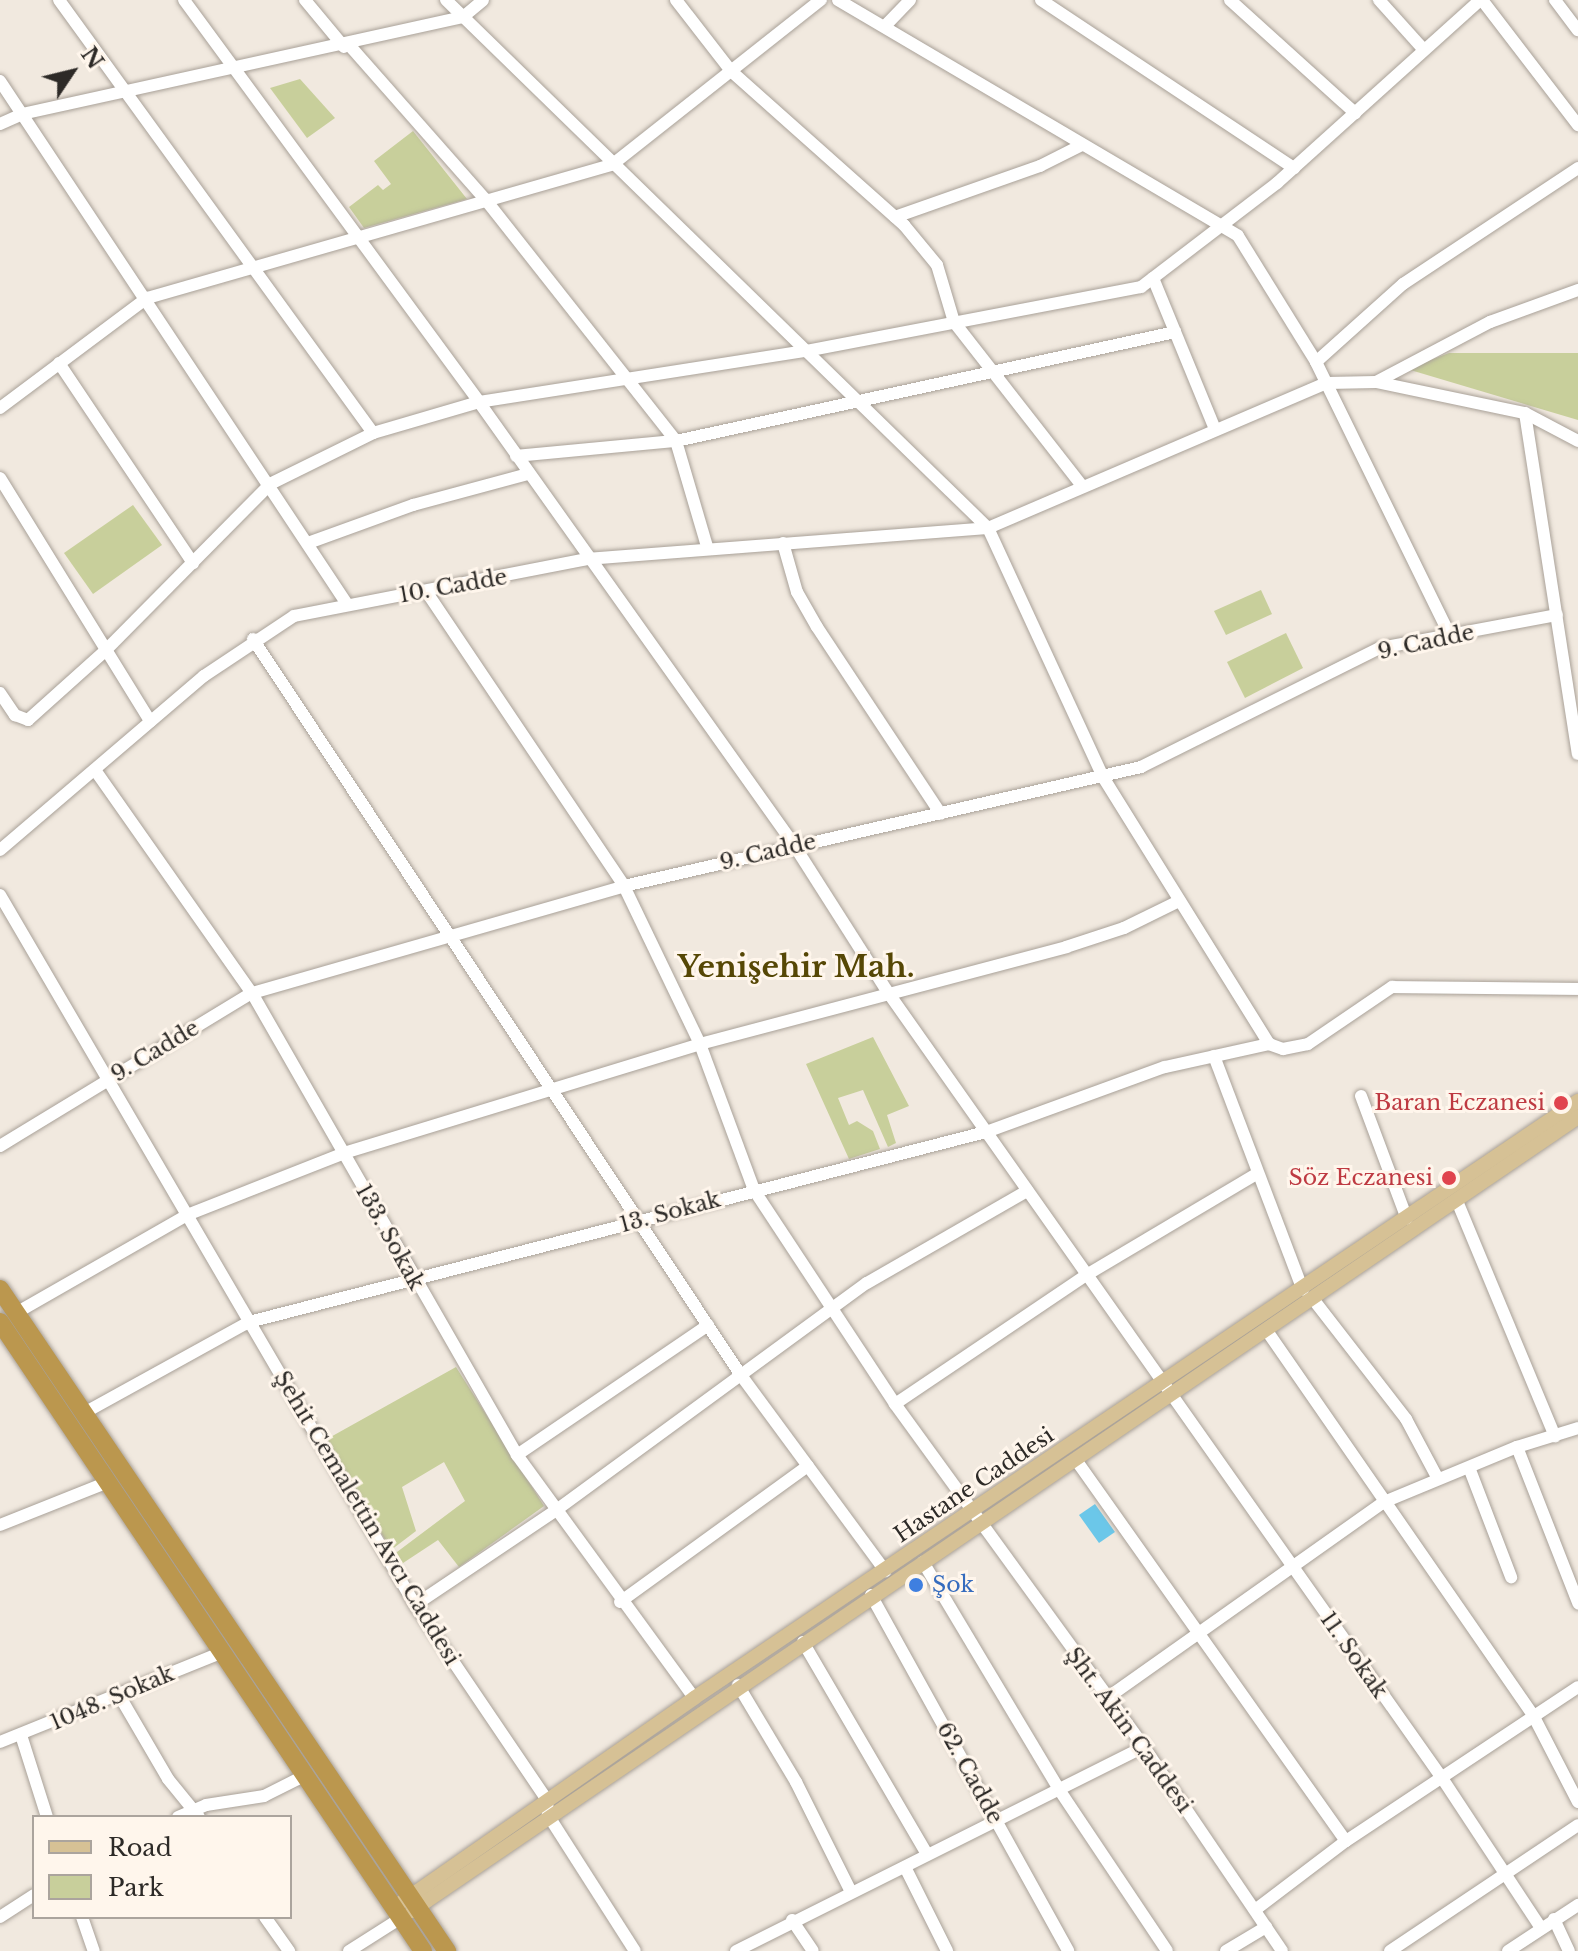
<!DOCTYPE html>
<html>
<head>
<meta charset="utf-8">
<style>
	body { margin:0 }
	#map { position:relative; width:1578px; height:1951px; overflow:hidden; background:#f1e9df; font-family:"Libre Baskerville",serif }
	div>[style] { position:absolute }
	.green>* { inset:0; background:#c8cf9b }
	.water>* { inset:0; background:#6bc7e9 }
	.roads { filter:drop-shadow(0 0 2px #a9a198) drop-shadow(0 0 2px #a9a198) }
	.minor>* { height:12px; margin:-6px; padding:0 6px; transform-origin:6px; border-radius:6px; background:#fff }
	.major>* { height:14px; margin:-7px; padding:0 7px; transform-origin:7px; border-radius:7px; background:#d6c195 }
	.highway>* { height:18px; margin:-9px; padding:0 9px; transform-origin:9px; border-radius:9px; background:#bb974e }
	.dots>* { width:22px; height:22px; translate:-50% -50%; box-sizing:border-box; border:4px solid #fff6ec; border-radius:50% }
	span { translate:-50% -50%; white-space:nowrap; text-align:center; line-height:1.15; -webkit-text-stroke:6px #fff6ec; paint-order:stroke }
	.street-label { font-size:22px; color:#2d2a27 }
	.health-label { font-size:22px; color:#be3a42 }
	.right { translate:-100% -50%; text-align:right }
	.shop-label { font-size:22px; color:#366cbe }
	.left { translate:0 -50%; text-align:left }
	.district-label { font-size:30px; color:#564705; font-weight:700 }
	.legend { position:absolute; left:32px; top:1815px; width:260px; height:104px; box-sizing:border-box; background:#fff6ec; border:2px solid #aba49d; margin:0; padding:10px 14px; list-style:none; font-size:24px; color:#2d2a27 }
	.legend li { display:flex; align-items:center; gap:16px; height:40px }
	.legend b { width:40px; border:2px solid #aba49d }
	.north { position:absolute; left:32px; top:32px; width:80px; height:80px; -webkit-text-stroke:6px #fff6ec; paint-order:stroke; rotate:55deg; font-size:22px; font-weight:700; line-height:32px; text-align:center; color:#2d2a27 }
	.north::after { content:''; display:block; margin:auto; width:28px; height:36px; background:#2d2a27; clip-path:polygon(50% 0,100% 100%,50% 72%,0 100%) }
</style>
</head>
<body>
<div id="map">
	<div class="green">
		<div style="clip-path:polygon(300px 79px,335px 118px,307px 138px,270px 88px)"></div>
		<div style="clip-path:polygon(413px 131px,467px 199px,364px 228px,349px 207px,378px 185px,383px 190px,391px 184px,374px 161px)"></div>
		<div style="clip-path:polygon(1449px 353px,1578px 353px,1578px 420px,1407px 369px)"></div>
		<div style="clip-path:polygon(133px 505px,162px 545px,93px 594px,64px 553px)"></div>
		<div style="clip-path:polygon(1261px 590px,1272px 614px,1226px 635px,1214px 611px)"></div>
		<div style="clip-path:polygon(1286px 633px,1303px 668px,1245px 698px,1227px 662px)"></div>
		<div style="clip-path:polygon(873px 1037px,909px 1106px,887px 1115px,896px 1143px,888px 1147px,863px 1090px,838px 1098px,849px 1125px,857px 1121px,873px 1131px,880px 1149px,849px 1159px,806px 1064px)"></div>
		<div style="clip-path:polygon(456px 1367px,544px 1506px,459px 1567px,438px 1540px,400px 1565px,393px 1555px,465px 1501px,444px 1462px,402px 1487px,416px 1531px,391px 1550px,327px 1439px)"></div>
	</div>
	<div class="water">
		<div style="clip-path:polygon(1095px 1504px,1115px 1532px,1099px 1543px,1079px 1515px)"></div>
	</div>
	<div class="roads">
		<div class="minor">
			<div style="left:59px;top:0;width:535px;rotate:54.05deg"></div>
			<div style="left:184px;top:0;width:499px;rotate:53.7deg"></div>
			<div style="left:479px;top:402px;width:544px;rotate:54.58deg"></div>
			<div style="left:794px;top:845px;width:173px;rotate:57.5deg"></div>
			<div style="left:887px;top:991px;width:963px;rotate:54.81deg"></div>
			<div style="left:1442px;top:1778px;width:180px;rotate:56.6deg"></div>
			<div style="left:305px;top:0;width:61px;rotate:50.3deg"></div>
			<div style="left:446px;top:0;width:757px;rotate:44.25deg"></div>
			<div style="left:988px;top:528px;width:274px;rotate:65.2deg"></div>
			<div style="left:1103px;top:777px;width:314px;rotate:58.1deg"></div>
			<div style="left:1269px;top:1044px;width:15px;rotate:20deg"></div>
			<div style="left:1283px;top:1049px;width:25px;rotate:-11deg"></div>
			<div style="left:1308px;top:1044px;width:102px;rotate:-34.2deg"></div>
			<div style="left:1392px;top:987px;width:186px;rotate:0.6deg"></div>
			<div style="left:676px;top:0;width:90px;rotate:52.2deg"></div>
			<div style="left:731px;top:71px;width:232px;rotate:41.7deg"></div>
			<div style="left:904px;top:225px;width:52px;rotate:50.5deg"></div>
			<div style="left:937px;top:265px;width:59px;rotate:73.4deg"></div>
			<div style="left:954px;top:322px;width:208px;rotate:52deg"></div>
			<div style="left:838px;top:0;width:464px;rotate:30.5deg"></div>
			<div style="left:1238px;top:236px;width:148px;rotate:58.2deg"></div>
			<div style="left:1316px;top:362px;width:304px;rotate:63.9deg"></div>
			<div style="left:1041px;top:0;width:304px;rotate:33.6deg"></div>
			<div style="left:1230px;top:0;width:169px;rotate:42.1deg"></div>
			<div style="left:1379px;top:0;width:67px;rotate:48deg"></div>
			<div style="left:1482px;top:0;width:158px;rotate:52.5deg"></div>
			<div style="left:1555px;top:0;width:38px;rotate:53deg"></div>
			<div style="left:885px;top:26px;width:36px;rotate:-46deg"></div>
			<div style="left:350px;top:46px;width:204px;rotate:48.6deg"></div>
			<div style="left:485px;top:199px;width:308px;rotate:51.7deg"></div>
			<div style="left:676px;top:441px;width:109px;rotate:73.6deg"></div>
			<div style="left:0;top:81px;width:628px;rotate:56.44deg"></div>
			<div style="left:0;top:124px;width:24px;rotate:-24deg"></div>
			<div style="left:22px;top:114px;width:452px;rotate:-12.4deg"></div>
			<div style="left:463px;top:17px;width:26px;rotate:-40deg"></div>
			<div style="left:895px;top:217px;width:154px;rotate:-19.4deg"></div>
			<div style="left:1040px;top:166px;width:47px;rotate:-26.6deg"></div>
			<div style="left:1153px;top:278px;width:161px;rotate:67.7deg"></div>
			<div style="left:1316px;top:362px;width:117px;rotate:-41.9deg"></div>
			<div style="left:1403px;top:284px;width:210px;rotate:-33.5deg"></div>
			<div style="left:59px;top:363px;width:241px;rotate:56.2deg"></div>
			<div style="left:1376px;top:382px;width:129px;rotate:-27.8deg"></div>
			<div style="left:1490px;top:322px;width:94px;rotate:-20deg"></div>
			<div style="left:0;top:408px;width:184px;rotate:-36.8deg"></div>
			<div style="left:147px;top:298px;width:485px;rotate:-16deg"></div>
			<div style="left:613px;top:164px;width:265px;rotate:-38.3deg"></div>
			<div style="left:1525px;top:413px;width:345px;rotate:81.2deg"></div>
			<div style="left:516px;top:456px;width:161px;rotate:-5.4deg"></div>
			<div style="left:676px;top:441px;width:511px;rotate:-12.32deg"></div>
			<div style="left:0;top:478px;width:286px;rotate:58.3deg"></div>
			<div style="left:308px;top:543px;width:112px;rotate:-19.9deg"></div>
			<div style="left:413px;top:505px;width:119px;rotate:-15.1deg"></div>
			<div style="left:783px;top:543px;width:51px;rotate:74.1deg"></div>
			<div style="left:797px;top:592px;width:40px;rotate:60.3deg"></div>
			<div style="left:817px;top:627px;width:224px;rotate:56.5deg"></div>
			<div style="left:426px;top:591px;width:355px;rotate:56.1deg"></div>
			<div style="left:624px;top:886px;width:175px;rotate:64.3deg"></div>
			<div style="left:700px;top:1044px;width:156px;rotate:69.7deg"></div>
			<div style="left:754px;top:1190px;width:256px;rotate:56.6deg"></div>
			<div style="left:895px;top:1404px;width:424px;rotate:54deg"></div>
			<div style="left:1144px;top:1747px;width:246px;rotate:55.9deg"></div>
			<div style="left:253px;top:639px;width:882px;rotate:56.47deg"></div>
			<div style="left:740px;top:1374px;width:245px;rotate:53.6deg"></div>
			<div style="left:0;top:693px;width:27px;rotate:56deg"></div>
			<div style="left:15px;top:715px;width:14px;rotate:21deg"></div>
			<div style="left:28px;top:720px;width:103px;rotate:-41.9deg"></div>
			<div style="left:105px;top:651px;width:235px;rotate:-45.3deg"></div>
			<div style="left:270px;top:484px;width:115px;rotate:-26.3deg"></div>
			<div style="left:373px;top:433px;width:110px;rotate:-16.3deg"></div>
			<div style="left:479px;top:402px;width:331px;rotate:-8.9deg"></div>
			<div style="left:806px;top:351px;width:341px;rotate:-10.8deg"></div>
			<div style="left:1141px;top:287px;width:171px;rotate:-37.4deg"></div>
			<div style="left:1277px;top:183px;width:273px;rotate:-42deg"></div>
			<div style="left:95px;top:770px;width:273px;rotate:54.9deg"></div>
			<div style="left:252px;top:993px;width:533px;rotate:60.16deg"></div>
			<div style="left:517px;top:1455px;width:301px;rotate:53.9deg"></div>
			<div style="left:0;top:850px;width:268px;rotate:-40.5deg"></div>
			<div style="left:204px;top:676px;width:108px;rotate:-33.7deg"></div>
			<div style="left:294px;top:616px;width:298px;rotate:-11deg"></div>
			<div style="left:586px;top:559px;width:403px;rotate:-4.4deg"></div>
			<div style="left:988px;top:528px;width:369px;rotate:-23.2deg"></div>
			<div style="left:1327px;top:383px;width:49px;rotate:-1.2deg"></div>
			<div style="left:1376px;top:382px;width:152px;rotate:11.8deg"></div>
			<div style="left:1525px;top:413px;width:60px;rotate:27.8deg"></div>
			<div style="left:0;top:895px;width:822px;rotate:59.69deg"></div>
			<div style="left:415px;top:1605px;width:235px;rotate:55.9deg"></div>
			<div style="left:547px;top:1800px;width:15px;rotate:86deg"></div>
			<div style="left:548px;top:1815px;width:161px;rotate:57.4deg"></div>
			<div style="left:1214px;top:1056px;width:250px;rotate:69.2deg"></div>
			<div style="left:1361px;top:1096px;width:131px;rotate:69.5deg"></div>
			<div style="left:0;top:1146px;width:295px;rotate:-31.3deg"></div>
			<div style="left:252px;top:993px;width:387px;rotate:-16deg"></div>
			<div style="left:624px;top:886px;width:531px;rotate:-12.96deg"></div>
			<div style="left:1141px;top:767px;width:267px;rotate:-26.5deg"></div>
			<div style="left:1380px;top:648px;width:180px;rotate:-10.6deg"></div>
			<div style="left:1457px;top:1201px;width:255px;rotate:67.4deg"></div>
			<div style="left:1313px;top:1299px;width:152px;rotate:52.2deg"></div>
			<div style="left:1406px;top:1419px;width:66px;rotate:61.9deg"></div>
			<div style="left:16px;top:1313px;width:197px;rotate:-29.8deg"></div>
			<div style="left:187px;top:1215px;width:169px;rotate:-21.5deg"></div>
			<div style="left:344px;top:1153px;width:372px;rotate:-17deg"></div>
			<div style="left:700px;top:1044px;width:379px;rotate:-14.8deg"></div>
			<div style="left:1066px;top:947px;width:61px;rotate:-18.1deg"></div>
			<div style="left:1124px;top:928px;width:61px;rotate:-26.1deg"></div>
			<div style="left:1267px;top:1331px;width:467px;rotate:55.3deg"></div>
			<div style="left:1533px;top:1715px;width:98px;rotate:62.7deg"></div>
			<div style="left:895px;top:1404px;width:233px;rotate:-34deg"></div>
			<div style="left:1088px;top:1274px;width:194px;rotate:-30.7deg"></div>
			<div style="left:84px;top:1413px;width:188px;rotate:-28.9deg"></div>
			<div style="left:249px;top:1322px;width:761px;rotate:-14.46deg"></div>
			<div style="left:986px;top:1132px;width:190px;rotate:-20deg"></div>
			<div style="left:1165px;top:1067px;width:107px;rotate:-12.5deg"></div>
			<div style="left:1517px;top:1447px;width:168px;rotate:68.6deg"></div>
			<div style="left:517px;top:1455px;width:231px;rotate:-34.2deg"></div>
			<div style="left:1076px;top:1460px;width:467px;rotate:54.7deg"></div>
			<div style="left:1470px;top:1470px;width:115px;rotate:69deg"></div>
			<div style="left:0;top:1525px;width:116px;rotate:-21.7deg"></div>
			<div style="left:923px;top:1562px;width:267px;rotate:59.1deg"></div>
			<div style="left:1060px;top:1791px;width:192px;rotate:56.2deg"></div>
			<div style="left:871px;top:1595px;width:407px;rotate:61deg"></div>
			<div style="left:620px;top:1602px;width:232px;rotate:-35.9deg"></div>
			<div style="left:415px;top:1605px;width:169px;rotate:-33.9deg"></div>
			<div style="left:555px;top:1511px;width:386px;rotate:-36.2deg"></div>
			<div style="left:867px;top:1283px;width:185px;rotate:-29.9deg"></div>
			<div style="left:803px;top:1642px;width:246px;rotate:59.7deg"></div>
			<div style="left:738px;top:1685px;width:113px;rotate:59.1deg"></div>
			<div style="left:796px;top:1782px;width:123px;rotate:63.4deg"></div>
			<div style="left:119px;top:1695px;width:97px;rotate:59.7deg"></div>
			<div style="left:168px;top:1779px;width:49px;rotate:50.8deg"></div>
			<div style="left:1107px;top:1698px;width:339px;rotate:-35.3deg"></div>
			<div style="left:1384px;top:1502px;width:144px;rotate:-22.5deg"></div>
			<div style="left:1517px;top:1447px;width:64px;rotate:-17.3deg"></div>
			<div style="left:21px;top:1735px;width:86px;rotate:72.4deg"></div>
			<div style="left:0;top:1742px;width:240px;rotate:-22deg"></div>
			<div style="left:178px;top:1817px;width:30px;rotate:-23deg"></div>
			<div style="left:206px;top:1805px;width:59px;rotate:-8.8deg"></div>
			<div style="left:264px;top:1796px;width:47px;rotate:-26.6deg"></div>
			<div style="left:905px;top:1867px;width:94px;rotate:63.4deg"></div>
			<div style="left:1255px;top:1910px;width:114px;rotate:-37.2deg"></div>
			<div style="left:1346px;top:1841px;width:278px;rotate:-33.6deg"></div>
			<div style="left:0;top:1917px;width:40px;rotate:-32.9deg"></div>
			<div style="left:82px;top:1917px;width:36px;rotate:71deg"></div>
			<div style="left:265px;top:1917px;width:42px;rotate:54.8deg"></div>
			<div style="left:1554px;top:1919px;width:35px;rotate:65deg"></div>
			<div style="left:792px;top:1920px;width:37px;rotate:56deg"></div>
			<div style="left:349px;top:1951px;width:62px;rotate:-32.4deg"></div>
			<div style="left:736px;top:1951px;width:456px;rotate:-26.6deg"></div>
			<div style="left:1226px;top:1951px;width:47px;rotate:-31deg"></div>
			<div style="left:1390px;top:1951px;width:226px;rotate:-33.8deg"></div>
			<div style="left:1508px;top:1951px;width:84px;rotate:-33.3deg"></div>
		</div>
		<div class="major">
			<div style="left:402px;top:1902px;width:356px;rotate:-34.9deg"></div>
			<div style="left:694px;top:1698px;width:1067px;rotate:-34.03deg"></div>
			<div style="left:412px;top:1911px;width:1411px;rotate:-34.25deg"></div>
		</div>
		<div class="highway">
			<div style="left:0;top:1289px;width:799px;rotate:55.97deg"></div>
			<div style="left:0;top:1322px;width:758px;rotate:56.08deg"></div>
		</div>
	</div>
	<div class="dots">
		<div style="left:1561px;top:1103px;background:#e0444e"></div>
		<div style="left:1449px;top:1178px;background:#e0444e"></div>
		<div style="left:916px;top:1585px;background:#3f7fe0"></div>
	</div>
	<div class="street-label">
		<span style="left:453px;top:586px;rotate:-10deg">10. Cadde</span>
		<span style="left:1426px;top:642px;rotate:-12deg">9. Cadde</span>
		<span style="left:768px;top:852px;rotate:-13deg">9. Cadde</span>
		<span style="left:155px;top:1051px;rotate:-31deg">9. Cadde</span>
		<span style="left:670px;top:1212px;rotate:-15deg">13. Sokak</span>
		<span style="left:390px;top:1237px;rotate:61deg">133. Sokak</span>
		<span style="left:974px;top:1485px;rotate:-34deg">Hastane Caddesi</span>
		<span style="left:367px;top:1518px;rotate:59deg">Şehit Cemalettin Avcı Caddesi</span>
		<span style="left:1354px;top:1655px;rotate:55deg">11. Sokak</span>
		<span style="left:112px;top:1698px;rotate:-23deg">1048. Sokak</span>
		<span style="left:1129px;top:1730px;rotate:54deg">Şht. Akin Caddesi</span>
		<span style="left:970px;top:1773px;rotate:61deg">62. Cadde</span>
	</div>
	<div class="health-label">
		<span class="right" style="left:1545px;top:1103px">Baran Eczanesi</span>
		<span class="right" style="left:1433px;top:1178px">Söz Eczanesi</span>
	</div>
	<div class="shop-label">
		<span class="left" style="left:932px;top:1585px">Şok</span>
	</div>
	<div class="district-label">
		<span style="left:796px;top:967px">Yenişehir Mah.</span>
	</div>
	<ul class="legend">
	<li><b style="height:10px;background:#d6c195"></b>Road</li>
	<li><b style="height:22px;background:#c8cf9b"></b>Park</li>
	</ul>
	<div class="north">N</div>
</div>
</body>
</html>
